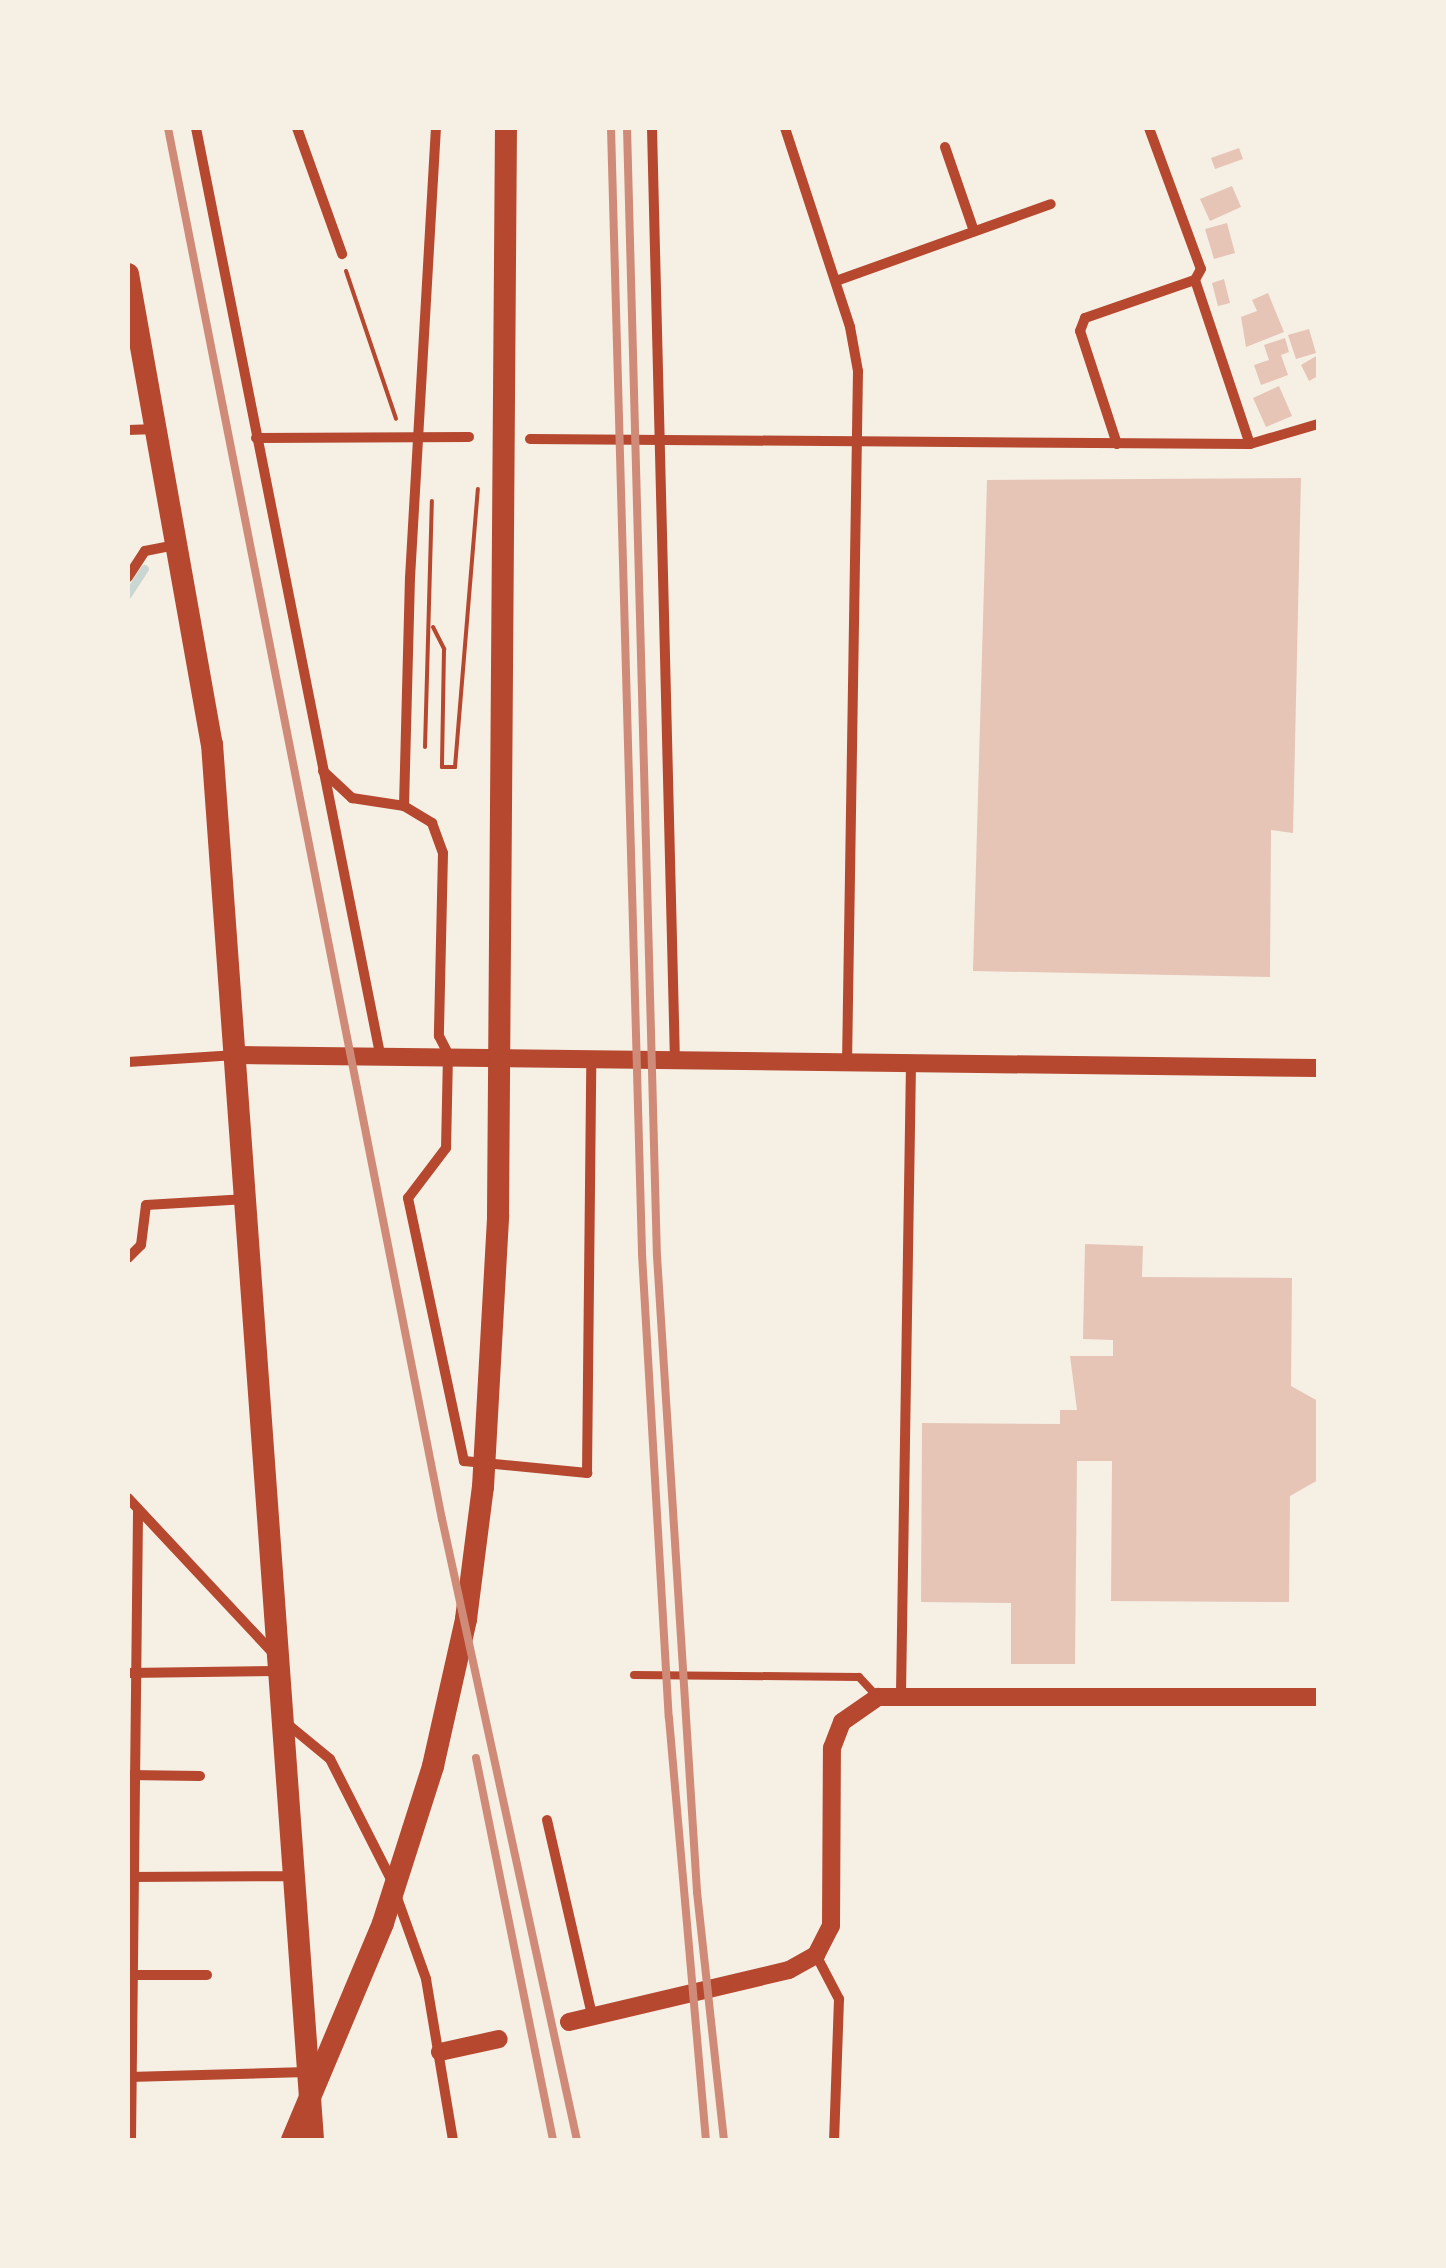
<!DOCTYPE html>
<html>
<head>
<meta charset="utf-8">
<style>
	body { margin:0 }
	#map { position:relative; width:1446px; height:2268px; overflow:hidden; background:#f6efe4; font-family:"PT Serif",serif }
	div>[style] { position:absolute }
	.stream>* { height:8px; margin:-4px; padding:0 4px; transform-origin:4px; border-radius:4px; background:#c9d6d2 }
	.building>* { inset:0; background:#e6c5b7 }
	.path>* { height:4px; margin:-2px; padding:0 2px; transform-origin:2px; border-radius:2px; background:#b5482f }
	.service>* { height:8px; margin:-4px; padding:0 4px; transform-origin:4px; border-radius:4px; background:#b5482f }
	.minor>* { height:10px; margin:-5px; padding:0 5px; transform-origin:5px; border-radius:5px; background:#b5482f }
	.tertiary>* { height:18px; margin:-9px; padding:0 9px; transform-origin:9px; border-radius:9px; background:#b5482f }
	.trunk>* { height:22px; margin:-11px; padding:0 11px; transform-origin:11px; border-radius:11px; background:#b5482f }
	.rail>* { height:8px; margin:-4px; padding:0 4px; transform-origin:4px; border-radius:4px; background:#cf8b77 }
	span { translate:-50% -50%; white-space:nowrap; text-align:center; line-height:1.15; -webkit-text-stroke:10px #f6efe4; paint-order:stroke }
	.frame { position:absolute; inset:0; border:130px solid #f6efe4; pointer-events:none }
</style>
</head>
<body>
<div id="map">
	<div class="stream">
		<div style="left:128px;top:595px;width:31px;rotate:-57deg"></div>
	</div>
	<div class="building">
		<div style="clip-path:polygon(1239px 148px,1243px 159px,1215px 169px,1211px 158px)"></div>
		<div style="clip-path:polygon(1232px 186px,1241px 207px,1210px 221px,1200px 199px)"></div>
		<div style="clip-path:polygon(1227px 223px,1235px 253px,1214px 259px,1205px 229px)"></div>
		<div style="clip-path:polygon(1224px 279px,1230px 303px,1218px 306px,1212px 283px)"></div>
		<div style="clip-path:polygon(1268px 293px,1284px 332px,1246px 347px,1241px 317px,1257px 311px,1252px 300px)"></div>
		<div style="clip-path:polygon(1309px 329px,1316px 353px,1296px 359px,1288px 335px)"></div>
		<div style="clip-path:polygon(1285px 338px,1289px 352px,1281px 355px,1288px 375px,1261px 385px,1254px 365px,1269px 360px,1264px 345px)"></div>
		<div style="clip-path:polygon(1318px 355px,1318px 376px,1309px 381px,1301px 365px)"></div>
		<div style="clip-path:polygon(1279px 386px,1292px 416px,1266px 427px,1253px 398px)"></div>
		<div style="clip-path:polygon(1301px 478px,1293px 833px,1271px 830px,1270px 977px,973px 971px,987px 480px)"></div>
		<div style="clip-path:polygon(1085px 1244px,1143px 1246px,1142px 1277px,1292px 1278px,1291px 1386px,1318px 1401px,1318px 1480px,1290px 1496px,1289px 1602px,1111px 1601px,1112px 1461px,1077px 1461px,1075px 1664px,1011px 1664px,1011px 1603px,921px 1602px,922px 1423px,1060px 1424px,1060px 1410px,1077px 1410px,1070px 1356px,1113px 1356px,1113px 1340px,1083px 1339px)"></div>
	</div>
	<div class="path">
		<div style="left:346px;top:271px;width:156px;rotate:71.3deg"></div>
		<div style="left:433px;top:627px;width:25px;rotate:63deg"></div>
		<div style="left:444px;top:649px;width:118px;rotate:91deg"></div>
		<div style="left:442px;top:767px;width:13px"></div>
		<div style="left:455px;top:767px;width:279px;rotate:-85.3deg"></div>
		<div style="left:425px;top:747px;width:246px;rotate:-88.4deg"></div>
	</div>
	<div class="service">
		<div style="left:634px;top:1675px;width:225px;rotate:0.5deg"></div>
		<div style="left:859px;top:1677px;width:25px;rotate:47deg"></div>
	</div>
	<div class="minor">
		<div style="left:196px;top:128px;width:944px;rotate:78.76deg"></div>
		<div style="left:297px;top:128px;width:134px;rotate:70.3deg"></div>
		<div style="left:652px;top:128px;width:932px;rotate:88.59deg"></div>
		<div style="left:785px;top:128px;width:209px;rotate:71.9deg"></div>
		<div style="left:850px;top:327px;width:45px;rotate:79.7deg"></div>
		<div style="left:858px;top:371px;width:693px;rotate:90.91deg"></div>
		<div style="left:1149px;top:128px;width:150px;rotate:69.8deg"></div>
		<div style="left:1201px;top:269px;width:13px;rotate:119deg"></div>
		<div style="left:1195px;top:280px;width:173px;rotate:71.5deg"></div>
		<div style="left:945px;top:147px;width:89px;rotate:71deg"></div>
		<div style="left:836px;top:281px;width:228px;rotate:-19.7deg"></div>
		<div style="left:128px;top:430px;width:28px;rotate:-2deg"></div>
		<div style="left:256px;top:438px;width:213px;rotate:-0.3deg"></div>
		<div style="left:530px;top:439px;width:720px;rotate:0.4deg"></div>
		<div style="left:1250px;top:444px;width:71px;rotate:-16.4deg"></div>
		<div style="left:1117px;top:444px;width:119px;rotate:-108.1deg"></div>
		<div style="left:1080px;top:331px;width:14px;rotate:-69deg"></div>
		<div style="left:1085px;top:318px;width:116px;rotate:-19.1deg"></div>
		<div style="left:128px;top:577px;width:31px;rotate:-57deg"></div>
		<div style="left:145px;top:551px;width:33px;rotate:-11deg"></div>
		<div style="left:323px;top:771px;width:40px;rotate:43deg"></div>
		<div style="left:352px;top:798px;width:53px;rotate:8.7deg"></div>
		<div style="left:404px;top:806px;width:33px;rotate:31deg"></div>
		<div style="left:432px;top:823px;width:32px;rotate:70deg"></div>
		<div style="left:443px;top:853px;width:183px;rotate:91.3deg"></div>
		<div style="left:439px;top:1036px;width:20px;rotate:63deg"></div>
		<div style="left:448px;top:1054px;width:94px;rotate:91.2deg"></div>
		<div style="left:446px;top:1148px;width:63px;rotate:127.2deg"></div>
		<div style="left:408px;top:1198px;width:269px;rotate:78deg"></div>
		<div style="left:464px;top:1461px;width:124px;rotate:5.6deg"></div>
		<div style="left:587px;top:1473px;width:415px;rotate:-89.4deg"></div>
		<div style="left:404px;top:806px;width:228px;rotate:-88.5deg"></div>
		<div style="left:410px;top:578px;width:451px;rotate:-86.7deg"></div>
		<div style="left:128px;top:1062px;width:108px;rotate:-3.7deg"></div>
		<div style="left:128px;top:1258px;width:18px;rotate:-45deg"></div>
		<div style="left:141px;top:1245px;width:40px;rotate:-82.9deg"></div>
		<div style="left:146px;top:1205px;width:101px;rotate:-3.4deg"></div>
		<div style="left:128px;top:1498px;width:214px;rotate:46.9deg"></div>
		<div style="left:128px;top:1673px;width:149px;rotate:-0.8deg"></div>
		<div style="left:901px;top:1693px;width:628px;rotate:-89.09deg"></div>
		<div style="left:285px;top:1722px;width:58px;rotate:39.4deg"></div>
		<div style="left:330px;top:1759px;width:135px;rotate:63.1deg"></div>
		<div style="left:128px;top:1775px;width:72px;rotate:0.8deg"></div>
		<div style="left:547px;top:1820px;width:200px;rotate:77deg"></div>
		<div style="left:128px;top:1877px;width:165px;rotate:-0.3deg"></div>
		<div style="left:396px;top:1895px;width:89px;rotate:70.3deg"></div>
		<div style="left:426px;top:1979px;width:163px;rotate:80.5deg"></div>
		<div style="left:816px;top:1955px;width:50px;rotate:62.4deg"></div>
		<div style="left:839px;top:1999px;width:141px;rotate:92deg"></div>
		<div style="left:128px;top:1975px;width:79px"></div>
		<div style="left:129px;top:2077px;width:178px;rotate:-1.6deg"></div>
		<div style="left:131px;top:2140px;width:630px;rotate:-89.36deg"></div>
	</div>
	<div class="tertiary">
		<div style="left:239px;top:1055px;width:1079px;rotate:0.69deg"></div>
		<div style="left:569px;top:2022px;width:226px;rotate:-13.3deg"></div>
		<div style="left:789px;top:1970px;width:31px;rotate:-29deg"></div>
		<div style="left:816px;top:1955px;width:33px;rotate:-63deg"></div>
		<div style="left:831px;top:1926px;width:178px;rotate:-89.7deg"></div>
		<div style="left:832px;top:1748px;width:28px;rotate:-69deg"></div>
		<div style="left:842px;top:1722px;width:44px;rotate:-34.8deg"></div>
		<div style="left:878px;top:1697px;width:440px"></div>
		<div style="left:440px;top:2052px;width:60px;rotate:-12.4deg"></div>
	</div>
	<div class="trunk">
		<div style="left:128px;top:274px;width:477px;rotate:79.9deg"></div>
		<div style="left:212px;top:744px;width:1400px;rotate:85.86deg"></div>
		<div style="left:292px;top:2140px;width:235px;rotate:-67.2deg"></div>
		<div style="left:383px;top:1923px;width:165px;rotate:-72.3deg"></div>
		<div style="left:433px;top:1766px;width:151px;rotate:-77.3deg"></div>
		<div style="left:466px;top:1619px;width:133px;rotate:-82.7deg"></div>
		<div style="left:483px;top:1487px;width:272px;rotate:-86.8deg"></div>
		<div style="left:498px;top:1215px;width:1087px;rotate:-89.58deg"></div>
	</div>
	<div class="rail">
		<div style="left:168px;top:128px;width:1418px;rotate:78.86deg"></div>
		<div style="left:442px;top:1519px;width:636px;rotate:77.74deg"></div>
		<div style="left:611px;top:128px;width:1126px;rotate:88.42deg"></div>
		<div style="left:642px;top:1254px;width:465px;rotate:86.7deg"></div>
		<div style="left:669px;top:1718px;width:424px;rotate:85deg"></div>
		<div style="left:627px;top:128px;width:1128px;rotate:88.48deg"></div>
		<div style="left:657px;top:1256px;width:637px;rotate:86.4deg"></div>
		<div style="left:697px;top:1892px;width:249px;rotate:83.8deg"></div>
		<div style="left:476px;top:1758px;width:390px;rotate:78.6deg"></div>
	</div>
	<div class="frame"></div>
</div>
</body>
</html>
